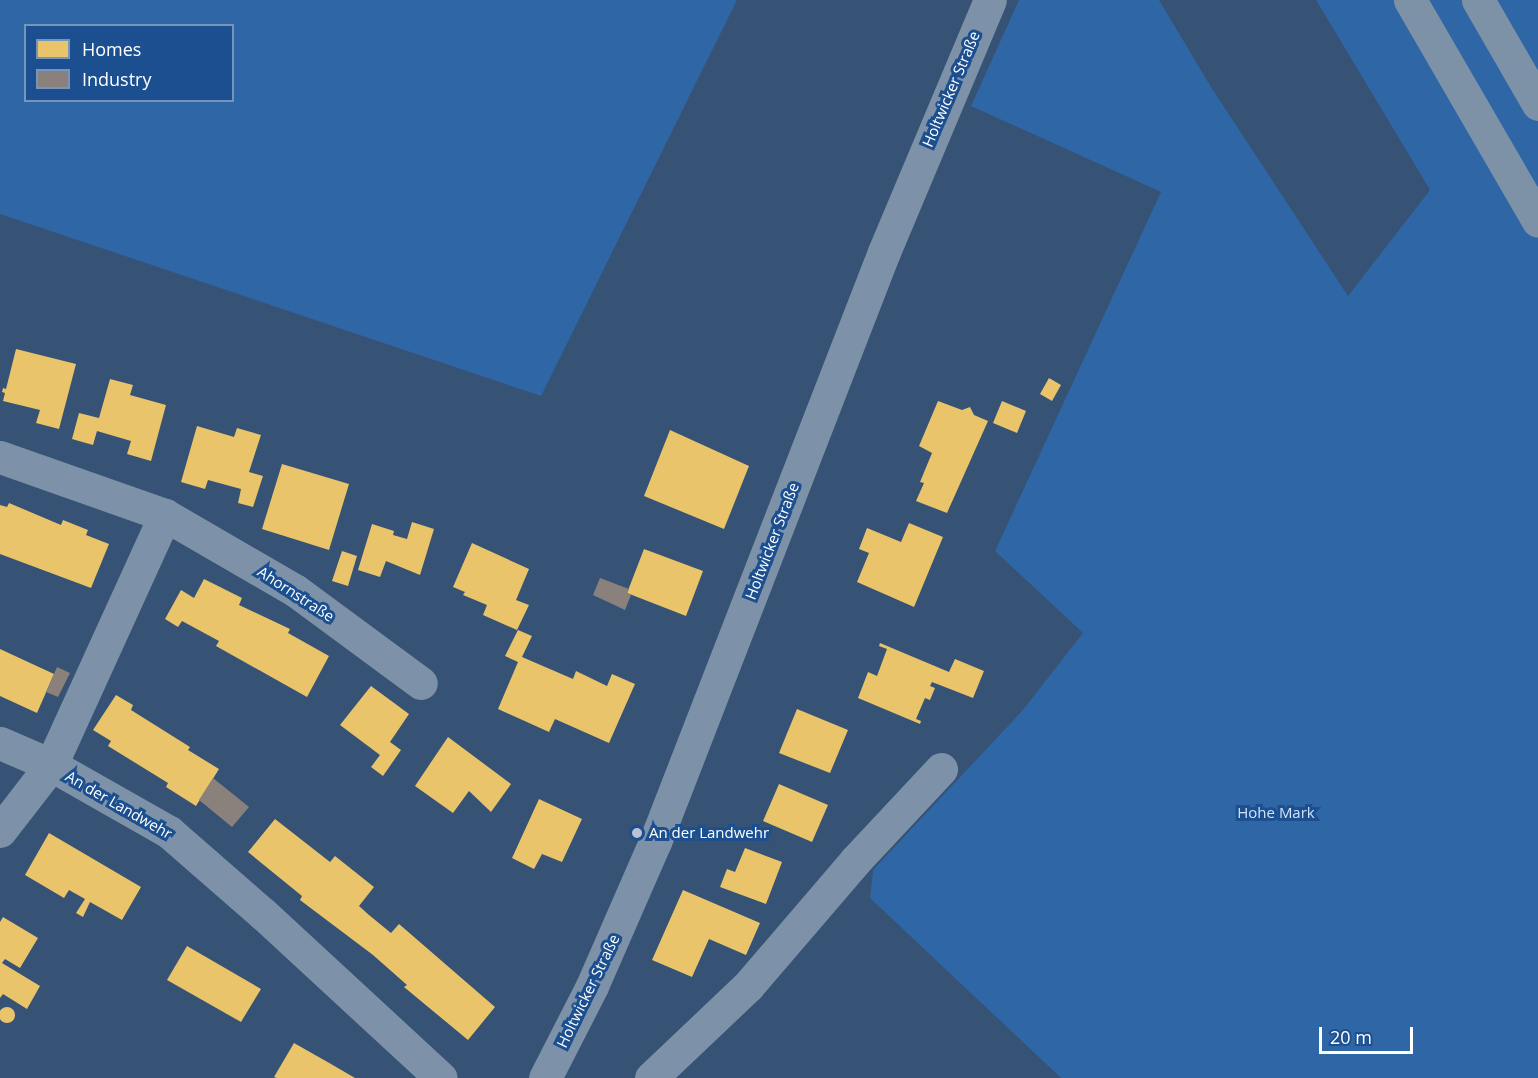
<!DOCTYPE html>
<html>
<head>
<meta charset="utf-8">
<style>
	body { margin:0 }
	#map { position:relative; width:1538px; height:1078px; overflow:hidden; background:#365274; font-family:"Open Sans",sans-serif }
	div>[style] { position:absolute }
	.green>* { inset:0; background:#2f66a5 }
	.homes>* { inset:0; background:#e9c46a }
	.round { border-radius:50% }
	.industry>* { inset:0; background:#8a817c }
	.minor>* { height:33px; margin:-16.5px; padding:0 16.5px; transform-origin:16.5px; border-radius:16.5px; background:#7d92a8 }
	.highway>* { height:33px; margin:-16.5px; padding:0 16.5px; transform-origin:16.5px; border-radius:16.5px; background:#7e92a7 }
	.dots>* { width:16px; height:16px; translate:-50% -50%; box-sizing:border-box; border:3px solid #1b4f8f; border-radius:50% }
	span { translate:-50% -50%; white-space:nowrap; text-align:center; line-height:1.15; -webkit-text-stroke:6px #1b4f8f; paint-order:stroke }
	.street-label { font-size:15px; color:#fff }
	.park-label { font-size:15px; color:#cfe3fa }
	.poi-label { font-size:15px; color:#fff }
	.left { translate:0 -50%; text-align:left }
	.legend { position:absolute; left:24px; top:24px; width:210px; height:78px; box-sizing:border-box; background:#1b4f8f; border:2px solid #7695bc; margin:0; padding:8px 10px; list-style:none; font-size:18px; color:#fff }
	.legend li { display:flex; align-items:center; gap:12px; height:30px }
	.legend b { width:30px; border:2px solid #7695bc }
	.scale { position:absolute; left:1319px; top:1027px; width:94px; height:27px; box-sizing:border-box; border:3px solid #fff; border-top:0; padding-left:8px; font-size:18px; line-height:21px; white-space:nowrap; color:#fff; -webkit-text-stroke:4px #1b4f8f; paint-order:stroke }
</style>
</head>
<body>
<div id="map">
	<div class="green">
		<div style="clip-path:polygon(evenodd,0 0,737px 0,541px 396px,0 214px,0 0,26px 26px,232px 26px,232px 100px,26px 100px,26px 26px)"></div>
		<div style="clip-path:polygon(1019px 0,1159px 0,1211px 87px,1348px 296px,1430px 190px,1316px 0,1538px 0,1538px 1078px,1061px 1078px,870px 898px,873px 870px,1022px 711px,1083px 633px,995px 551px,1161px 192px,971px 106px)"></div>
	</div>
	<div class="homes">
		<div style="clip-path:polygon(16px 349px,76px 364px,59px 429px,36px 423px,40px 410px,3px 401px,5px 393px,2px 392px,3px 388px,6px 389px)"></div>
		<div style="clip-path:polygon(1049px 378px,1061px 385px,1052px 401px,1040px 394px)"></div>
		<div style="clip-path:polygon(110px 379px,133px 385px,130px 395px,166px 405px,151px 461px,127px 454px,131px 441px,97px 431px,93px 445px,72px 439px,79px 413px,99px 418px)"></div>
		<div style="clip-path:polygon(938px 401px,962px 410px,970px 407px,974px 415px,988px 421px,947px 513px,916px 501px,924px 483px,920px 482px,932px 453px,919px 446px)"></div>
		<div style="clip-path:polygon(1002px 401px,1026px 411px,1017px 433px,993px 423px)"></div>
		<div style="clip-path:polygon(197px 426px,234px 437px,237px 428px,261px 435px,249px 472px,263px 476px,253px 507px,238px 503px,241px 489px,208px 480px,205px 489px,181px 482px)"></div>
		<div style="clip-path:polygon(670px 430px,749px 466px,724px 529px,644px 496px)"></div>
		<div style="clip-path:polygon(282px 464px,349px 484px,329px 550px,262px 529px)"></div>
		<div style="clip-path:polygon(9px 503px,61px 525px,63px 520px,88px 530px,86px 535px,109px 544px,91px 588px,0 554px,0 505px,7px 507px)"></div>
		<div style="clip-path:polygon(412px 522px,434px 529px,420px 575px,386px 561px,380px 577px,358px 570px,372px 524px,394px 531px,393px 535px,407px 539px)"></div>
		<div style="clip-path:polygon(909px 523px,943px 537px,914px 607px,857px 582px,869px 553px,859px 549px,867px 528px,901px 542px)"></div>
		<div style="clip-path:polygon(472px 543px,529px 569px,516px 600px,529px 605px,517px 630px,483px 615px,487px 605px,463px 595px,465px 592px,453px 587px)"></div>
		<div style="clip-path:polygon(644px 549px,703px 571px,686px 616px,627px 593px)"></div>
		<div style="clip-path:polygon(342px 551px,357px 556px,348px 586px,332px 581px)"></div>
		<div style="clip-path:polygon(204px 579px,242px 598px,239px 605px,290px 629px,288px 633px,329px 656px,307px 697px,216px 646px,219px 641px,182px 621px,178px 627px,165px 619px,181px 590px,194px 598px)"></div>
		<div style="clip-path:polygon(518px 630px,532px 636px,522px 657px,573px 679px,576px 671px,607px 686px,612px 674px,635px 684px,609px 743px,555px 719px,549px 732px,498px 709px,518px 662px,505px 656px)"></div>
		<div style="clip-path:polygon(880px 643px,949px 672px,955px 659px,984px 671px,973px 698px,932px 682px,930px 686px,935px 688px,930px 700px,925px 698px,916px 719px,921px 721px,920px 724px,858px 698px,868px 672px,877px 676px,887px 649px,879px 646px)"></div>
		<div style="clip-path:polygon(0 649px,54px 674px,37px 713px,0 696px)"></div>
		<div style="clip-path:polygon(371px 686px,409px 714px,390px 742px,401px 750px,383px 776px,371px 767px,380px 755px,340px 725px)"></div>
		<div style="clip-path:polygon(116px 695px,133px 705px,131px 710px,190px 747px,188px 750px,219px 769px,196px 806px,166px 787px,168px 783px,108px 746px,111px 741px,93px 730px)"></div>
		<div style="clip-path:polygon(797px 709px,848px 730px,830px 773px,779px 753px)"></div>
		<div style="clip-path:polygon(448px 737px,511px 784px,491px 812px,469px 791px,453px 813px,415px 786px)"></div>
		<div style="clip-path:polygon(779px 784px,828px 805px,812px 842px,763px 821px)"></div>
		<div style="clip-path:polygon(539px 799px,582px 819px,562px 862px,542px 854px,534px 869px,512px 858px)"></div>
		<div style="clip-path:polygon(275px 819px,330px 862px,335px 856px,374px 887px,359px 906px,369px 915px,391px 933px,399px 924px,495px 1007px,468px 1040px,404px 987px,407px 985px,373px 955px,300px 900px,302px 896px,248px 852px)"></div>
		<div style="clip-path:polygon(49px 833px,141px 887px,122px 920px,90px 902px,83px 917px,76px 913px,85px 899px,69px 890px,64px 898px,25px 875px)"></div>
		<div style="clip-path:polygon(745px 848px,782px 862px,766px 904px,720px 887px,727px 869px,735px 872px)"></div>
		<div style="clip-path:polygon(683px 890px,760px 923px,746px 955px,709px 939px,692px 977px,652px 960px)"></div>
		<div style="clip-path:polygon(3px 917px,38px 938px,20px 968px,5px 959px,2px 963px,40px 986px,27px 1009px,3px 994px,0 998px,0 922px)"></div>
		<div style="clip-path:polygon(187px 946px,261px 989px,241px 1022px,167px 980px)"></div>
		<div class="round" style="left:-1px;top:1007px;width:16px;height:16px"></div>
		<div style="clip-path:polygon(294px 1043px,331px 1064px,355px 1078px,277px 1078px,274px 1077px)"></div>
	</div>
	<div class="industry">
		<div style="clip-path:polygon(600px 578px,629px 589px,627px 593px,631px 595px,625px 610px,593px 595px)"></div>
		<div style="clip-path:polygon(57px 667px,70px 673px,58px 697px,46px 692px)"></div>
		<div style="clip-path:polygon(213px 778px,249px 807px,232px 827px,199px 800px)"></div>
	</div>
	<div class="minor">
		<div style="left:0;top:457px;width:175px;rotate:19.4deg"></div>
		<div style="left:165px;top:515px;width:151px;rotate:30.1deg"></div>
		<div style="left:296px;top:591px;width:155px;rotate:36.4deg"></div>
		<div style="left:0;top:743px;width:56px;rotate:23.3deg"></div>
		<div style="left:51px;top:765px;width:136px;rotate:29.6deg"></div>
		<div style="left:169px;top:832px;width:123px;rotate:41.1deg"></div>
		<div style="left:262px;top:913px;width:243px;rotate:42.7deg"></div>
		<div style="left:0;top:831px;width:83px;rotate:-52.3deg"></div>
		<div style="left:51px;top:765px;width:275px;rotate:-65.5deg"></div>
		<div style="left:545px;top:1078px;width:103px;rotate:-62.9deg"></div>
		<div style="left:592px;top:986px;width:157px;rotate:-66.4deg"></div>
		<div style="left:655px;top:842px;width:633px;rotate:-68.79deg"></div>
		<div style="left:884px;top:252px;width:273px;rotate:-67.2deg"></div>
		<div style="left:651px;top:1078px;width:134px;rotate:-43.5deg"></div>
		<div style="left:748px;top:986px;width:165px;rotate:-49.4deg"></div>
		<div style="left:855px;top:861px;width:126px;rotate:-46.9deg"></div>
	</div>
	<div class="highway">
		<div style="left:1410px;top:0;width:255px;rotate:59.9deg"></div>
		<div style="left:1478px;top:0;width:120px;rotate:60deg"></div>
	</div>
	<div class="dots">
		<div style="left:637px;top:833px;background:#b9c2ce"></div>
	</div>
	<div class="street-label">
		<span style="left:951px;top:89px;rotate:-67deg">Holtwicker Straße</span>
		<span style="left:772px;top:541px;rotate:-69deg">Holtwicker Straße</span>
		<span style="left:296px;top:594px;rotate:33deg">Ahornstraße</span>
		<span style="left:119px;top:805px;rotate:30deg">An der Landwehr</span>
		<span style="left:588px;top:991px;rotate:-64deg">Holtwicker Straße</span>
	</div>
	<div class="park-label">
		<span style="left:1276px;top:813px">Hohe Mark</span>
	</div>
	<div class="poi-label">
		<span class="left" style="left:649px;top:833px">An der Landwehr</span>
	</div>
	<ul class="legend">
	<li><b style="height:16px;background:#e9c46a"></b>Homes</li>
	<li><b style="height:16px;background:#8a817c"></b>Industry</li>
	</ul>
	<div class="scale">20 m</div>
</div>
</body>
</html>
